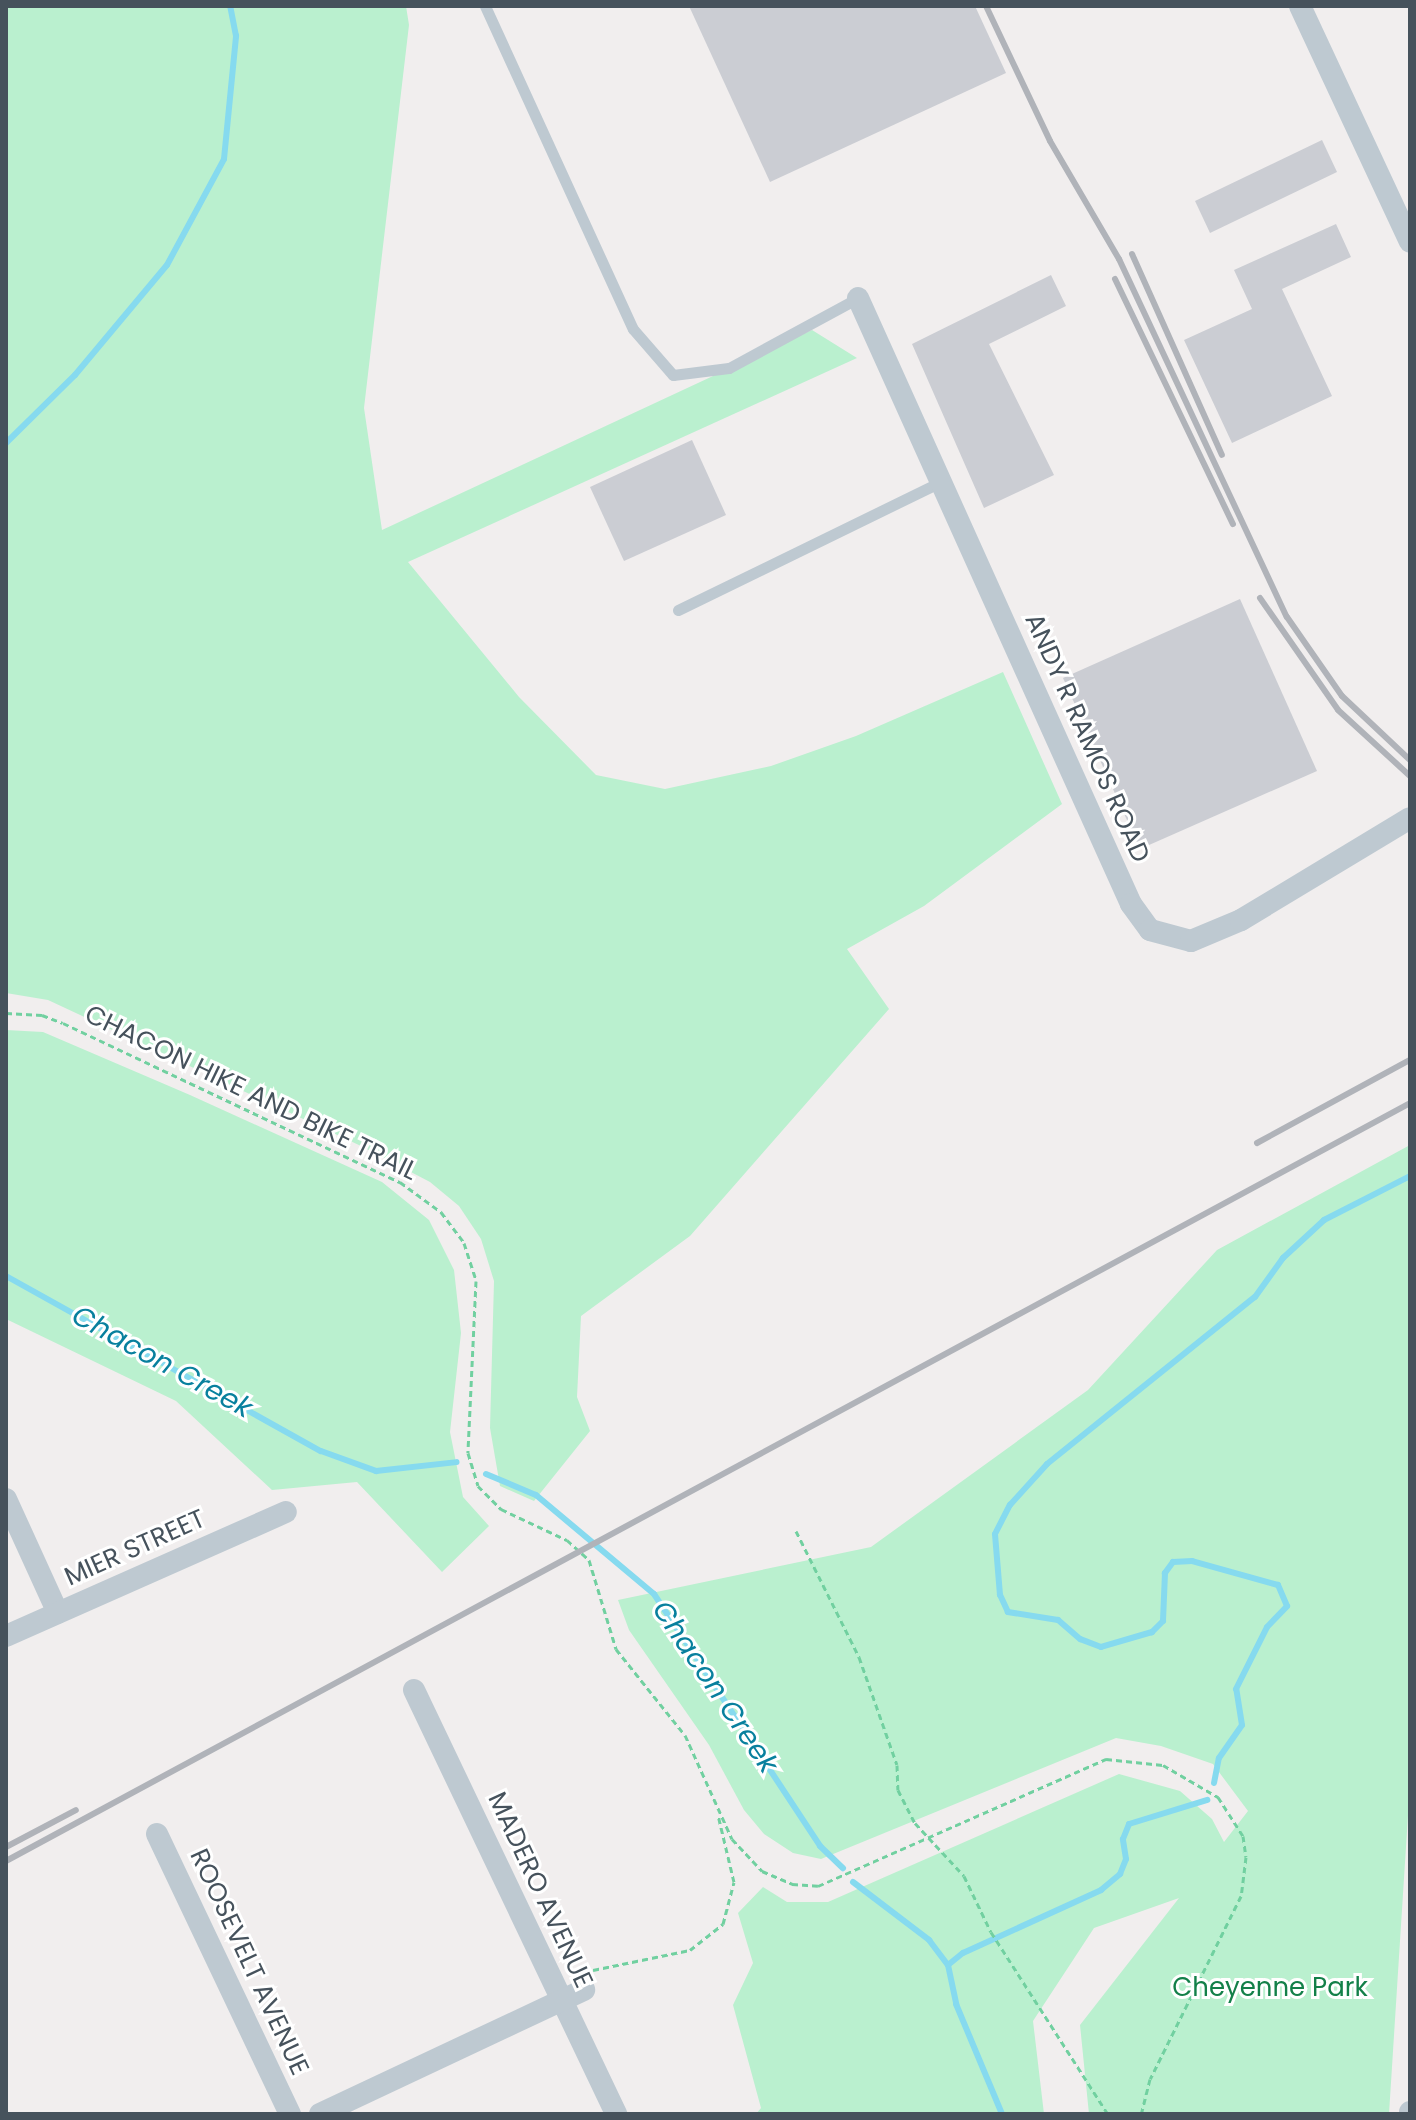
<!DOCTYPE html>
<html>
<head>
<meta charset="utf-8">
<style>
	body { margin:0 }
	#map { position:relative; width:1416px; height:2120px; overflow:hidden; background:#f1eeee; font-family:Poppins,sans-serif }
	div>[style] { position:absolute }
	.green>* { inset:0; background:#baf0cf }
	.stream>* { height:6px; margin:-3px; padding:0 3px; transform-origin:3px; border-radius:3px; background:#86daef }
	.building>* { inset:0; background:#cbcdd3 }
	.path>* { height:3px; margin-top:-1.5px; transform-origin:0; background:repeating-linear-gradient(90deg,#71d0a0 0 6px,transparent 0 10px) }
	.service>* { height:11px; margin:-5.5px; padding:0 5.5px; transform-origin:5.5px; border-radius:5.5px; background:#bec9d1 }
	.minor>* { height:22px; margin:-11px; padding:0 11px; transform-origin:11px; border-radius:11px; background:#bec9d1 }
	.rail>* { height:6px; margin:-3px; padding:0 3px; transform-origin:3px; border-radius:3px; background:#b0b3b9 }
	span { translate:-50% -50%; white-space:nowrap; text-align:center; line-height:1.15; -webkit-text-stroke:6px #fff; paint-order:stroke }
	.street-label { font-size:26px; color:#46525c }
	.park-label { font-size:26px; color:#138049 }
	.water-label { font-size:28px; color:#08809e; font-style:italic }
	.frame { position:absolute; inset:0; border:8px solid #46525c; pointer-events:none }
</style>
</head>
<body>
<div id="map">
	<div class="green">
		<div style="clip-path:polygon(6px 6px,406px 6px,409px 25px,364px 408px,382px 530px,812px 330px,857px 358px,408px 562px,519px 697px,596px 775px,665px 789px,771px 766px,856px 736px,1003px 672px,1062px 804px,924px 906px,847px 949px,889px 1009px,690px 1236px,581px 1316px,577px 1397px,590px 1431px,534px 1501px,500px 1486px,490px 1428px,494px 1281px,481px 1239px,459px 1206px,430px 1182px,361px 1146px,48px 1000px,6px 993px)"></div>
		<div style="clip-path:polygon(6px 1030px,43px 1032px,190px 1095px,382px 1182px,429px 1220px,454px 1270px,461px 1333px,450px 1432px,463px 1497px,489px 1526px,442px 1572px,357px 1482px,272px 1490px,176px 1401px,6px 1319px)"></div>
		<div style="clip-path:polygon(1410px 1145px,1410px 1784px,1389px 2114px,1089px 2114px,1080px 2025px,1179px 1898px,1094px 1928px,1033px 2021px,1044px 2114px,756px 2114px,761px 2108px,733px 2005px,753px 1963px,738px 1913px,763px 1887px,787px 1902px,828px 1902px,1119px 1774px,1180px 1791px,1212px 1819px,1224px 1842px,1248px 1811px,1213px 1764px,1161px 1746px,1116px 1738px,821px 1859px,793px 1853px,764px 1834px,744px 1810px,709px 1745px,629px 1630px,618px 1600px,871px 1547px,1088px 1390px,1217px 1250px)"></div>
	</div>
	<div class="stream">
		<div style="left:6px;top:443px;width:97px;rotate:-44.6deg"></div>
		<div style="left:75px;top:375px;width:143px;rotate:-50.1deg"></div>
		<div style="left:167px;top:265px;width:120px;rotate:-61.7deg"></div>
		<div style="left:224px;top:159px;width:124px;rotate:-84.4deg"></div>
		<div style="left:236px;top:36px;width:31px;rotate:-101deg"></div>
		<div style="left:6px;top:1276px;width:360px;rotate:29.1deg"></div>
		<div style="left:321px;top:1451px;width:59px;rotate:20deg"></div>
		<div style="left:376px;top:1471px;width:81px;rotate:-6.3deg"></div>
		<div style="left:486px;top:1474px;width:54px;rotate:22.8deg"></div>
		<div style="left:536px;top:1495px;width:154px;rotate:40deg"></div>
		<div style="left:654px;top:1594px;width:302px;rotate:56.6deg"></div>
		<div style="left:820px;top:1846px;width:32px;rotate:44deg"></div>
		<div style="left:1214px;top:1783px;width:25px;rotate:-79deg"></div>
		<div style="left:1219px;top:1758px;width:40px;rotate:-55.1deg"></div>
		<div style="left:1242px;top:1725px;width:36px;rotate:-99deg"></div>
		<div style="left:1236px;top:1689px;width:69px;rotate:-63.4deg"></div>
		<div style="left:1267px;top:1627px;width:29px;rotate:-46deg"></div>
		<div style="left:1287px;top:1606px;width:23px;rotate:-113deg"></div>
		<div style="left:1278px;top:1585px;width:89px;rotate:-164.4deg"></div>
		<div style="left:1192px;top:1561px;width:19px;rotate:177deg"></div>
		<div style="left:1173px;top:1562px;width:14px;rotate:126deg"></div>
		<div style="left:1165px;top:1573px;width:48px;rotate:92.4deg"></div>
		<div style="left:1163px;top:1621px;width:16px;rotate:135deg"></div>
		<div style="left:1152px;top:1632px;width:53px;rotate:163.6deg"></div>
		<div style="left:1101px;top:1647px;width:22px;rotate:-159deg"></div>
		<div style="left:1080px;top:1639px;width:29px;rotate:-139deg"></div>
		<div style="left:1058px;top:1620px;width:51px;rotate:-170.9deg"></div>
		<div style="left:1008px;top:1612px;width:19px;rotate:-115deg"></div>
		<div style="left:1000px;top:1595px;width:61px;rotate:-94.7deg"></div>
		<div style="left:995px;top:1534px;width:33px;rotate:-63deg"></div>
		<div style="left:1010px;top:1505px;width:55px;rotate:-47.9deg"></div>
		<div style="left:1047px;top:1464px;width:267px;rotate:-38.8deg"></div>
		<div style="left:1255px;top:1297px;width:48px;rotate:-54.3deg"></div>
		<div style="left:1283px;top:1258px;width:56px;rotate:-42.8deg"></div>
		<div style="left:1324px;top:1220px;width:97px;rotate:-27.1deg"></div>
		<div style="left:853px;top:1882px;width:96px;rotate:37.3deg"></div>
		<div style="left:929px;top:1940px;width:31px;rotate:53deg"></div>
		<div style="left:948px;top:1965px;width:40px;rotate:78deg"></div>
		<div style="left:956px;top:2004px;width:119px;rotate:67.3deg"></div>
		<div style="left:948px;top:1965px;width:19px;rotate:-39deg"></div>
		<div style="left:963px;top:1953px;width:152px;rotate:-24.5deg"></div>
		<div style="left:1101px;top:1890px;width:25px;rotate:-40deg"></div>
		<div style="left:1120px;top:1874px;width:16px;rotate:-68deg"></div>
		<div style="left:1126px;top:1859px;width:20px;rotate:-99deg"></div>
		<div style="left:1123px;top:1839px;width:16px;rotate:-68deg"></div>
		<div style="left:1129px;top:1824px;width:82px;rotate:-17.1deg"></div>
	</div>
	<div class="building">
		<div style="clip-path:polygon(689px 6px,975px 6px,1006px 73px,770px 182px)"></div>
		<div style="clip-path:polygon(1322px 140px,1337px 172px,1210px 233px,1195px 201px)"></div>
		<div style="clip-path:polygon(1336px 224px,1351px 257px,1282px 289px,1332px 396px,1232px 443px,1184px 340px,1252px 309px,1234px 270px)"></div>
		<div style="clip-path:polygon(1051px 275px,1066px 306px,989px 344px,1054px 475px,984px 508px,912px 344px)"></div>
		<div style="clip-path:polygon(692px 440px,726px 515px,624px 561px,590px 487px)"></div>
		<div style="clip-path:polygon(1240px 599px,1317px 771px,1140px 849px,1063px 678px)"></div>
	</div>
	<div class="path">
		<div style="left:6px;top:1013px;width:36px;rotate:3deg"></div>
		<div style="left:42px;top:1015px;width:22px;rotate:21deg"></div>
		<div style="left:63px;top:1023px;width:373px;rotate:25.3deg"></div>
		<div style="left:400px;top:1182px;width:51px;rotate:36.2deg"></div>
		<div style="left:441px;top:1212px;width:39px;rotate:53deg"></div>
		<div style="left:464px;top:1243px;width:40px;rotate:72deg"></div>
		<div style="left:476px;top:1281px;width:172px;rotate:92.7deg"></div>
		<div style="left:468px;top:1453px;width:34px;rotate:73deg"></div>
		<div style="left:478px;top:1486px;width:33px;rotate:45deg"></div>
		<div style="left:501px;top:1509px;width:73px;rotate:25.2deg"></div>
		<div style="left:567px;top:1540px;width:30px;rotate:42deg"></div>
		<div style="left:589px;top:1560px;width:93px;rotate:73.1deg"></div>
		<div style="left:616px;top:1649px;width:110px;rotate:51.3deg"></div>
		<div style="left:685px;top:1735px;width:114px;rotate:65.7deg"></div>
		<div style="left:732px;top:1839px;width:44px;rotate:46.8deg"></div>
		<div style="left:762px;top:1871px;width:33px;rotate:23deg"></div>
		<div style="left:792px;top:1884px;width:26px;rotate:4deg"></div>
		<div style="left:818px;top:1886px;width:315px;rotate:-23.8deg"></div>
		<div style="left:1106px;top:1759px;width:57px;rotate:6deg"></div>
		<div style="left:1163px;top:1765px;width:64px;rotate:30.2deg"></div>
		<div style="left:1218px;top:1797px;width:46px;rotate:57.3deg"></div>
		<div style="left:1243px;top:1836px;width:21px;rotate:82deg"></div>
		<div style="left:1246px;top:1857px;width:39px;rotate:97deg"></div>
		<div style="left:1241px;top:1896px;width:204px;rotate:116.4deg"></div>
		<div style="left:1150px;top:2079px;width:36px;rotate:104deg"></div>
		<div style="left:796px;top:1531px;width:141px;rotate:63.4deg"></div>
		<div style="left:859px;top:1657px;width:114px;rotate:70.6deg"></div>
		<div style="left:897px;top:1765px;width:25px;rotate:88deg"></div>
		<div style="left:898px;top:1790px;width:37px;rotate:63deg"></div>
		<div style="left:915px;top:1823px;width:72px;rotate:47.2deg"></div>
		<div style="left:964px;top:1876px;width:62px;rotate:64.3deg"></div>
		<div style="left:991px;top:1932px;width:216px;rotate:57.3deg"></div>
		<div style="left:593px;top:1970px;width:99px;rotate:-11.7deg"></div>
		<div style="left:690px;top:1950px;width:42px;rotate:-38.2deg"></div>
		<div style="left:723px;top:1924px;width:43px;rotate:-75.3deg"></div>
		<div style="left:734px;top:1882px;width:69px;rotate:-103.4deg"></div>
	</div>
	<div class="service">
		<div style="left:485px;top:6px;width:355px;rotate:65.4deg"></div>
		<div style="left:633px;top:329px;width:61px;rotate:49deg"></div>
		<div style="left:673px;top:375px;width:56px;rotate:-7.1deg"></div>
		<div style="left:729px;top:368px;width:147px;rotate:-28.5deg"></div>
		<div style="left:678px;top:610px;width:292px;rotate:-26deg"></div>
	</div>
	<div class="minor">
		<div style="left:1300px;top:6px;width:260px;rotate:65deg"></div>
		<div style="left:858px;top:298px;width:665px;rotate:65.75deg"></div>
		<div style="left:1131px;top:904px;width:32px;rotate:54deg"></div>
		<div style="left:1150px;top:930px;width:42px;rotate:15deg"></div>
		<div style="left:1191px;top:941px;width:54px;rotate:-22.8deg"></div>
		<div style="left:1241px;top:920px;width:197px;rotate:-31.1deg"></div>
		<div style="left:6px;top:1499px;width:125px;rotate:65.5deg"></div>
		<div style="left:6px;top:1636px;width:306px;rotate:-23.9deg"></div>
		<div style="left:414px;top:1690px;width:470px;rotate:64.5deg"></div>
		<div style="left:157px;top:1834px;width:310px;rotate:64.6deg"></div>
		<div style="left:320px;top:2114px;width:292px;rotate:-25.2deg"></div>
		<div style="left:1410px;top:2114px;width:2px;rotate:-90deg"></div>
	</div>
	<div class="rail">
		<div style="left:986px;top:6px;width:149px;rotate:64.6deg"></div>
		<div style="left:1050px;top:141px;width:137px;rotate:59.7deg"></div>
		<div style="left:1119px;top:259px;width:395px;rotate:64.9deg"></div>
		<div style="left:1287px;top:617px;width:96px;rotate:55.2deg"></div>
		<div style="left:1342px;top:696px;width:93px;rotate:43.3deg"></div>
		<div style="left:1132px;top:254px;width:220px;rotate:65.9deg"></div>
		<div style="left:1115px;top:279px;width:272px;rotate:64.3deg"></div>
		<div style="left:1260px;top:598px;width:136px;rotate:55.1deg"></div>
		<div style="left:1338px;top:710px;width:98px;rotate:42.5deg"></div>
		<div style="left:1257px;top:1143px;width:174px;rotate:-28.5deg"></div>
		<div style="left:6px;top:1847px;width:79px;rotate:-27.9deg"></div>
		<div style="left:6px;top:1861px;width:1596px;rotate:-28.36deg"></div>
	</div>
	<div class="street-label">
		<span style="left:1087px;top:738px;rotate:66deg">ANDY R RAMOS ROAD</span>
		<span style="left:251px;top:1093px;rotate:26deg">CHACON HIKE AND BIKE TRAIL</span>
		<span style="left:135px;top:1548px;rotate:-24deg">MIER STREET</span>
		<span style="left:540px;top:1890px;rotate:65deg">MADERO AVENUE</span>
		<span style="left:249px;top:1962px;rotate:65deg">ROOSEVELT AVENUE</span>
	</div>
	<div class="park-label">
		<span style="left:1270px;top:1988px">Cheyenne Park</span>
	</div>
	<div class="water-label">
		<span style="left:162px;top:1362px;rotate:29deg">Chacon Creek</span>
		<span style="left:715px;top:1687px;rotate:56deg">Chacon Creek</span>
	</div>
	<div class="frame"></div>
</div>
</body>
</html>
